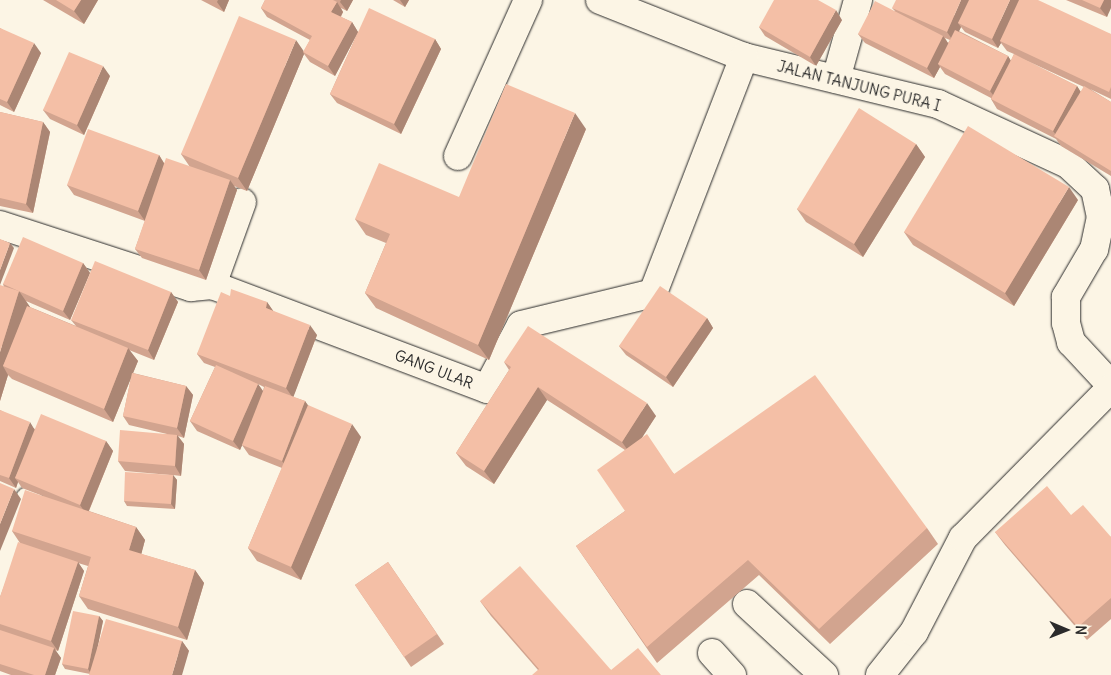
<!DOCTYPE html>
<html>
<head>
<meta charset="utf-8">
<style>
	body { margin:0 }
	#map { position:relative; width:1111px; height:675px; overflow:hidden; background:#fcf5e5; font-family:Delius,sans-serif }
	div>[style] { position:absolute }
	.roads { filter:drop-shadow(0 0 1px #2b2b2b) drop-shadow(0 0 1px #2b2b2b) }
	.street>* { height:28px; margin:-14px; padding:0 14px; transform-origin:14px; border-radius:14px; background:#fcf5e5 }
	.wall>* { inset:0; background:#d2a48f }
	.shaded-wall>* { inset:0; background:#ab8674 }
	.building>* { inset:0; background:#f4bfa6 }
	span { translate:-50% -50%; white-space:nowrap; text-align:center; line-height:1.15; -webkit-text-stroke:4px #fcf5e5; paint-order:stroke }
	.street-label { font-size:15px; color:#2b2b2b }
	.north { position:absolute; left:1041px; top:605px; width:50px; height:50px; -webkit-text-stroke:4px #fcf5e5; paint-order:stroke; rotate:91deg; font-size:14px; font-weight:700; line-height:20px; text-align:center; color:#2b2b2b }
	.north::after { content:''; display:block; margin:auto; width:18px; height:22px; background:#2b2b2b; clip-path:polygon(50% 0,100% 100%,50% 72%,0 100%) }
</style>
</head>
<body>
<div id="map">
	<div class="roads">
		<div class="street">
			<div style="left:600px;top:0;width:155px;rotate:21.6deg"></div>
			<div style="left:744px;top:57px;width:200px;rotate:13.6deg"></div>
			<div style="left:938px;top:104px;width:143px;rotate:24.8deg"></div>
			<div style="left:1068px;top:164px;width:37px;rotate:43deg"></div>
			<div style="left:1095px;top:189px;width:29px;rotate:78deg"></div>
			<div style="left:1101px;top:217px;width:33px;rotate:102deg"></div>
			<div style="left:1094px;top:249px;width:56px;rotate:120.3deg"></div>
			<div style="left:1066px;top:297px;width:26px;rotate:90deg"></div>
			<div style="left:1066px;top:323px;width:20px;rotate:75deg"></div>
			<div style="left:1071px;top:342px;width:59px;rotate:47.1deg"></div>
			<div style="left:836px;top:79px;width:82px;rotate:-74.4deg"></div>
			<div style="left:458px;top:156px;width:171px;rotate:-65.8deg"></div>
			<div style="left:0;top:225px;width:201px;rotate:18deg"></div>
			<div style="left:191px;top:287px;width:21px;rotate:-5deg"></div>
			<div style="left:212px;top:285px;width:294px;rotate:20.7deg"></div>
			<div style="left:487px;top:389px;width:72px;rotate:-62deg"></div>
			<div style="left:521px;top:325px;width:136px;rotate:-13.6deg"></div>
			<div style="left:653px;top:293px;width:253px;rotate:-68.9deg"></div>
			<div style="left:212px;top:285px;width:88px;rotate:-70.1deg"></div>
			<div style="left:0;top:586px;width:90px;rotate:-71.2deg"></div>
			<div style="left:747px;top:604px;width:105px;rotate:42.7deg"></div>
			<div style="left:712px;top:653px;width:30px;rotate:48deg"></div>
			<div style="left:880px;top:675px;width:55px;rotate:-51.7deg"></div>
			<div style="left:914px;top:632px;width:106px;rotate:-62.5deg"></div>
			<div style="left:963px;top:538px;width:211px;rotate:-45.4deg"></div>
		</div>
	</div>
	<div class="wall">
		<div style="clip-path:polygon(43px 0,98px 0,84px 24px)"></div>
		<div style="clip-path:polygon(201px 0,229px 0,224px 12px)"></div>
		<div style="clip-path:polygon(265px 0,353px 0,347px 11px,341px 8px,343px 12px,341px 17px,352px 22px,358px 32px,435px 39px,441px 49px,401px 134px,337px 103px,330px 94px,358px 32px,335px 76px,310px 62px,304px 54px,247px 191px,234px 186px,237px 190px,206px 280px,142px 258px,135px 249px,145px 221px,74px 195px,67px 185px,159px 155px,164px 163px,190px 167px,181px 154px,304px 51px,310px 40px,267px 17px,261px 8px)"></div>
		<div style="clip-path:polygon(393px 0,409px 0,405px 7px)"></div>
		<div style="clip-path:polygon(1066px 0,1111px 0,1107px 17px)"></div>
		<div style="clip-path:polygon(evenodd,892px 8px,1111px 34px,1111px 99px,1090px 89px,1111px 102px,1111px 176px,1061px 146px,1056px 139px,997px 109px,991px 99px,991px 98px,945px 74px,940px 67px,934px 78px,865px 43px,858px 34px,895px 11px,892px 8px,961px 27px,965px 32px,998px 48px,1001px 43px,1007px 51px,1014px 54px,1011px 61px,1008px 56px,959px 31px,961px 27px,892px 8px,945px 38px,950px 40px,948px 43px,945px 38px,892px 8px,1023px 59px,1084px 87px,1081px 92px,1077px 86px,1023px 59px)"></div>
		<div style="clip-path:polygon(842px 20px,816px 66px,765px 36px,759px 27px)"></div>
		<div style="clip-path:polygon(0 28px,41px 53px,14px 112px,0 105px)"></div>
		<div style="clip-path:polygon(110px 76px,84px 135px,50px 119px,43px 110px)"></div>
		<div style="clip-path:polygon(0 112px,43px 122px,50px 132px,33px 213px,0 206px)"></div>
		<div style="clip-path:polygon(586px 129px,489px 360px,376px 308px,365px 293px,386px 243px,366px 235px,355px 219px,459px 197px)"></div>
		<div style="clip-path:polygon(916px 144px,925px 157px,863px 257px,806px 222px,797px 209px)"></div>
		<div style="clip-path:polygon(1078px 200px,1014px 306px,913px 245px,904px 232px)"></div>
		<div style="clip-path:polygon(83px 263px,90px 273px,70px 320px,26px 301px,30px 307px,76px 326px,71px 320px,171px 292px,178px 302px,154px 360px,129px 350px,138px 361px,133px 373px,186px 386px,193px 395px,184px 438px,178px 436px,184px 444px,181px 476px,173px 475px,177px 480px,175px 509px,127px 506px,124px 501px,170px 475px,125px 471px,118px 461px,167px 434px,129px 425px,123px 416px,131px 378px,113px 422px,12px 379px,8px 375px,0 401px,4px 287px,3px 284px)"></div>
		<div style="clip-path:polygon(evenodd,230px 296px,267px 302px,273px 311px,317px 335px,293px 397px,305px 401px,308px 406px,361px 437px,301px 580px,257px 561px,248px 548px,282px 468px,249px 455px,242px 445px,240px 450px,197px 431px,190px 421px,215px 367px,204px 363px,197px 354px,230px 296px,258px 384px,264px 387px,263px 391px,258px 384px)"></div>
		<div style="clip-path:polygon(707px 318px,713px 328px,673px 387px,626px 355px,619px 346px)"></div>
		<div style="clip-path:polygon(504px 362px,656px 416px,641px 438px,674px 474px,927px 528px,938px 544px,830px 644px,759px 575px,657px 663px,576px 546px,625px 511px,625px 450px,547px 400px,494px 484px,466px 466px,456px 453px,509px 370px)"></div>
		<div style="clip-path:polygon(0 410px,35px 429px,106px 441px,113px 451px,89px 511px,136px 527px,145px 540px,141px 554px,195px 570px,204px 583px,187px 640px,88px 609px,79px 596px,88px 566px,78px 563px,84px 571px,58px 651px,55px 650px,61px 658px,55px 675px,11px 675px,0 671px,0 597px,20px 543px,12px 531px,43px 496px,22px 488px,18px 482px,16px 488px,0 481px)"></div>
		<div style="clip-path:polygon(1071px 515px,1111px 537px,1111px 619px,1087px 640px,1005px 545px,995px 532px)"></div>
		<div style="clip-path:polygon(388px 562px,444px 644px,411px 667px,355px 585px)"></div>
		<div style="clip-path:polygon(480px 601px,611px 670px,538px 670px,491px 616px)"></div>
		<div style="clip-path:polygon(99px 616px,103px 621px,97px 649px,182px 641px,189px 651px,90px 674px,65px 669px,62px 664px)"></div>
	</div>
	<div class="shaded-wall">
		<div style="clip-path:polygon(81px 0,98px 0,84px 24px,74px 11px)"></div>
		<div style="clip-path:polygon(218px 0,229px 0,224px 12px,217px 2px)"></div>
		<div style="clip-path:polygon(341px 0,353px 0,347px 11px,340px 2px)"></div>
		<div style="clip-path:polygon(400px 0,409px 0,405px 7px)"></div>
		<div style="clip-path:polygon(961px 0,972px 0,958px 23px,961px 27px,954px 42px,947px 32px)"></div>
		<div style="clip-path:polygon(1010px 0,1022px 0,1000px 41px,1001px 43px,998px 48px,992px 39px)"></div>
		<div style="clip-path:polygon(1104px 0,1111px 0,1111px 8px,1107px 17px,1100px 8px)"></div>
		<div style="clip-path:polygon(337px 2px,343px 12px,338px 21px,331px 12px)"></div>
		<div style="clip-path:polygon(836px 10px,842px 20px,816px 66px,810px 57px)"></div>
		<div style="clip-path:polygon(352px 22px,358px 32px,335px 76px,328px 66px)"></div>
		<div style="clip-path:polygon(943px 36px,950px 46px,938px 64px,940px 67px,934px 78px,927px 68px)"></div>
		<div style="clip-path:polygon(435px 39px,441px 49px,401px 134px,394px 124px)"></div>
		<div style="clip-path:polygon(296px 40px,305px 53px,303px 52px,304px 54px,247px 191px,238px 178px)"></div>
		<div style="clip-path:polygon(34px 43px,41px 53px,14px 112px,7px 102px)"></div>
		<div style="clip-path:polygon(1008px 56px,1014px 66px,997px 100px,990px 91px)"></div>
		<div style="clip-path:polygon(103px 66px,110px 76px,84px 135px,77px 125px)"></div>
		<div style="clip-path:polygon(1077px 86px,1083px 96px,1059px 139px,1053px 131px)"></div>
		<div style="clip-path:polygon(575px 113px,586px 129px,489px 360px,478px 345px)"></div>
		<div style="clip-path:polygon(43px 122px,50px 132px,33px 213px,26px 204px)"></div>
		<div style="clip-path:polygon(916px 144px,925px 157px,863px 257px,854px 244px)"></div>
		<div style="clip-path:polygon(159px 155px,165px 165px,145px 221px,138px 211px)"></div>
		<div style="clip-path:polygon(230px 180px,237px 190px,206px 280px,199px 270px)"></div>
		<div style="clip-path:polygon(1069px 187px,1078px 200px,1014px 306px,1005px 293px)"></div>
		<div style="clip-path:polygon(10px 243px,14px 248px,0 285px,0 270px)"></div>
		<div style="clip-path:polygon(83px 263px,90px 273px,70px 320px,63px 311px)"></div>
		<div style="clip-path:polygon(19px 291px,30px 307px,3px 366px,8px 375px,0 401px,0 352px)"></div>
		<div style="clip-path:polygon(171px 292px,178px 302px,154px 360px,148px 350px)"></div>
		<div style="clip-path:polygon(267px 302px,274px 312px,266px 308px)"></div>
		<div style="clip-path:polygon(707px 318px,713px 328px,673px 387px,666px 377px)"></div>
		<div style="clip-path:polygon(310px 325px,317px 335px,293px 398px,286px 388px)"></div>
		<div style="clip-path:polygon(128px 348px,138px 361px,113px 422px,104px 409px)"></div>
		<div style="clip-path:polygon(258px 384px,265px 394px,240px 450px,233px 441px)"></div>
		<div style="clip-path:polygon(186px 386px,193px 395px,184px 438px,177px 428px)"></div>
		<div style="clip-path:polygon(538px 387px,547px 400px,494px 484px,484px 471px)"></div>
		<div style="clip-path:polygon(305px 401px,312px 411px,289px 470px,282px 461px)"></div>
		<div style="clip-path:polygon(647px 403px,656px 416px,631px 455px,622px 442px)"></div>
		<div style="clip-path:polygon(30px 422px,36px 432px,15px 478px,18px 482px,16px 488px,9px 478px)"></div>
		<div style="clip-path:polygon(352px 424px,361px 437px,301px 580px,291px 567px)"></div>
		<div style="clip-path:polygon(177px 435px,184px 444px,181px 476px,175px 466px)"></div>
		<div style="clip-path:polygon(106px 441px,113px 451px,87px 515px,80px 505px)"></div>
		<div style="clip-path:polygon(173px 475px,177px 480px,175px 509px,171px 504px)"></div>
		<div style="clip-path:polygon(14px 489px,21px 499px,0 551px,0 524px)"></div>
		<div style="clip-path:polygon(136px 527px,145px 540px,139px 563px,129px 550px)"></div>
		<div style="clip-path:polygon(78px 562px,84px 571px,58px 651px,51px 641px)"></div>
		<div style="clip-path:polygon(195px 570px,204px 583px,187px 640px,178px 627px)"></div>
		<div style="clip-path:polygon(99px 616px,103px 621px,92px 675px,88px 669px)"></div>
		<div style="clip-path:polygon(182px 641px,189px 651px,182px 675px,172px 675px)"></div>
		<div style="clip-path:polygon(54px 648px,61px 658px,55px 675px,45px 675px)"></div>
	</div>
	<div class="building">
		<div style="clip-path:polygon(56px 0,81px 0,74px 11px)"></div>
		<div style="clip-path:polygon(265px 0,333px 0,337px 2px,331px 12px,352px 22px,328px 66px,303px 52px,312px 36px,261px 8px)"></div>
		<div style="clip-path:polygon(774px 0,818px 0,836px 10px,810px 57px,759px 27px)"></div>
		<div style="clip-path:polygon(896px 0,961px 0,947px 32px,892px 8px)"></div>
		<div style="clip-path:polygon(969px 0,1010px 0,992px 39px,958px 23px)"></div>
		<div style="clip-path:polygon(1019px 0,1038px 0,1111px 34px,1111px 87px,1109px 92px,1000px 41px)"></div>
		<div style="clip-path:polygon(1082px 0,1104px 0,1100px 8px)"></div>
		<div style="clip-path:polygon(875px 1px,943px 36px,927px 68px,858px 34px)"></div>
		<div style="clip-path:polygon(369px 8px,435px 39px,394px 124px,330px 94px)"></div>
		<div style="clip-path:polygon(239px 16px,296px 40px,238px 178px,181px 154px)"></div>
		<div style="clip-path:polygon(0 28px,34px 43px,7px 102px,0 99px)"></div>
		<div style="clip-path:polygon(955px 30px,1008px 56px,990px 91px,938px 64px)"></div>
		<div style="clip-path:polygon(69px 52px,103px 66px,77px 125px,43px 110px)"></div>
		<div style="clip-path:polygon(1014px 54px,1077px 86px,1053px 131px,991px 99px)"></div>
		<div style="clip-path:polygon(506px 84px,575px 113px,478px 345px,365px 293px,390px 234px,355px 219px,379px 163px,459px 197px)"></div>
		<div style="clip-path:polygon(1084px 86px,1111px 102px,1111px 171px,1054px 136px)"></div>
		<div style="clip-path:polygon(859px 108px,916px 144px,854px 244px,797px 209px)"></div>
		<div style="clip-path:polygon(0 112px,43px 122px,26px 204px,0 198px)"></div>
		<div style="clip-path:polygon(968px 126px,1069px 187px,1005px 293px,904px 232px)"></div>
		<div style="clip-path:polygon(88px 129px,159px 155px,138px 211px,67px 185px)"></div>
		<div style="clip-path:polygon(166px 158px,230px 180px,199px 270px,135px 249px)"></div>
		<div style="clip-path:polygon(23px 237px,83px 263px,63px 311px,3px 284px)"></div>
		<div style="clip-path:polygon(0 239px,10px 243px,0 270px)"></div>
		<div style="clip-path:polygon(95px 261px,171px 292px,148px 350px,71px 320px)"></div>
		<div style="clip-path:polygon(0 285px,19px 291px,0 352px)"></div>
		<div style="clip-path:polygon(660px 286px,707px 318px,666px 377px,619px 346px)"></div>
		<div style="clip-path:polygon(231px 289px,267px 302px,266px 308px,310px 325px,286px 388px,197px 354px,221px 292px,230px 296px)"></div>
		<div style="clip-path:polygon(27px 306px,128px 348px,104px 409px,3px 366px)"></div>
		<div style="clip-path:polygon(528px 326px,647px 403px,622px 442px,538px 387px,484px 471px,456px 453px,511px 367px,504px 362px)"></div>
		<div style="clip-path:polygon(216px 365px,258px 384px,233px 441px,190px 421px)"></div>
		<div style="clip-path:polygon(132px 373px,186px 386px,177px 428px,123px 416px)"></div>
		<div style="clip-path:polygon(815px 375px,927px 528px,819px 629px,748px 560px,647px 647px,576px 546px,625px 511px,597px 470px,647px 434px,674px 474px)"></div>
		<div style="clip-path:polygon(265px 386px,305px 401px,282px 461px,242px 445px)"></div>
		<div style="clip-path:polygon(308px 405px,352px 424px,291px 567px,248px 548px)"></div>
		<div style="clip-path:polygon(0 410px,30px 422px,9px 478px,0 475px)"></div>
		<div style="clip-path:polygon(41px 414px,106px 441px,80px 505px,15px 478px)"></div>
		<div style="clip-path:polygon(120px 430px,177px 435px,175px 466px,118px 461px)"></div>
		<div style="clip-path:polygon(125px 472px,173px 475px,171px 504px,124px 501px)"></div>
		<div style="clip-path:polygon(0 483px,14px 489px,0 524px)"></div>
		<div style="clip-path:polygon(1047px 486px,1071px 515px,1083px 505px,1111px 537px,1111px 598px,1078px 627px,995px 532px)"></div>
		<div style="clip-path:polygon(25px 490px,136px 527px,129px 550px,195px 570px,178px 627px,79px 596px,91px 557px,12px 531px)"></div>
		<div style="clip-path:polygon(18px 542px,78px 562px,51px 641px,0 624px,0 597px)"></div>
		<div style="clip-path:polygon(388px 562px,437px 634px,404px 657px,355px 585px)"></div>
		<div style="clip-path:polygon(520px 566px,611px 670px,638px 648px,661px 675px,532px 675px,539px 669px,480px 601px)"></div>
		<div style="clip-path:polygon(73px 611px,99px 616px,88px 669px,62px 664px)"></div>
		<div style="clip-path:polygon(106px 619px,182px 641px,172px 675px,89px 675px)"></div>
		<div style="clip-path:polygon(0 630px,54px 648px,45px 675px,34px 675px,0 664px)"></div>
	</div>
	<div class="street-label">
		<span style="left:859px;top:86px;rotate:14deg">JALAN TANJUNG PURA I</span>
		<span style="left:434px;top:369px;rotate:21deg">GANG ULAR</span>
	</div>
	<div class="north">N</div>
</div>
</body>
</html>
